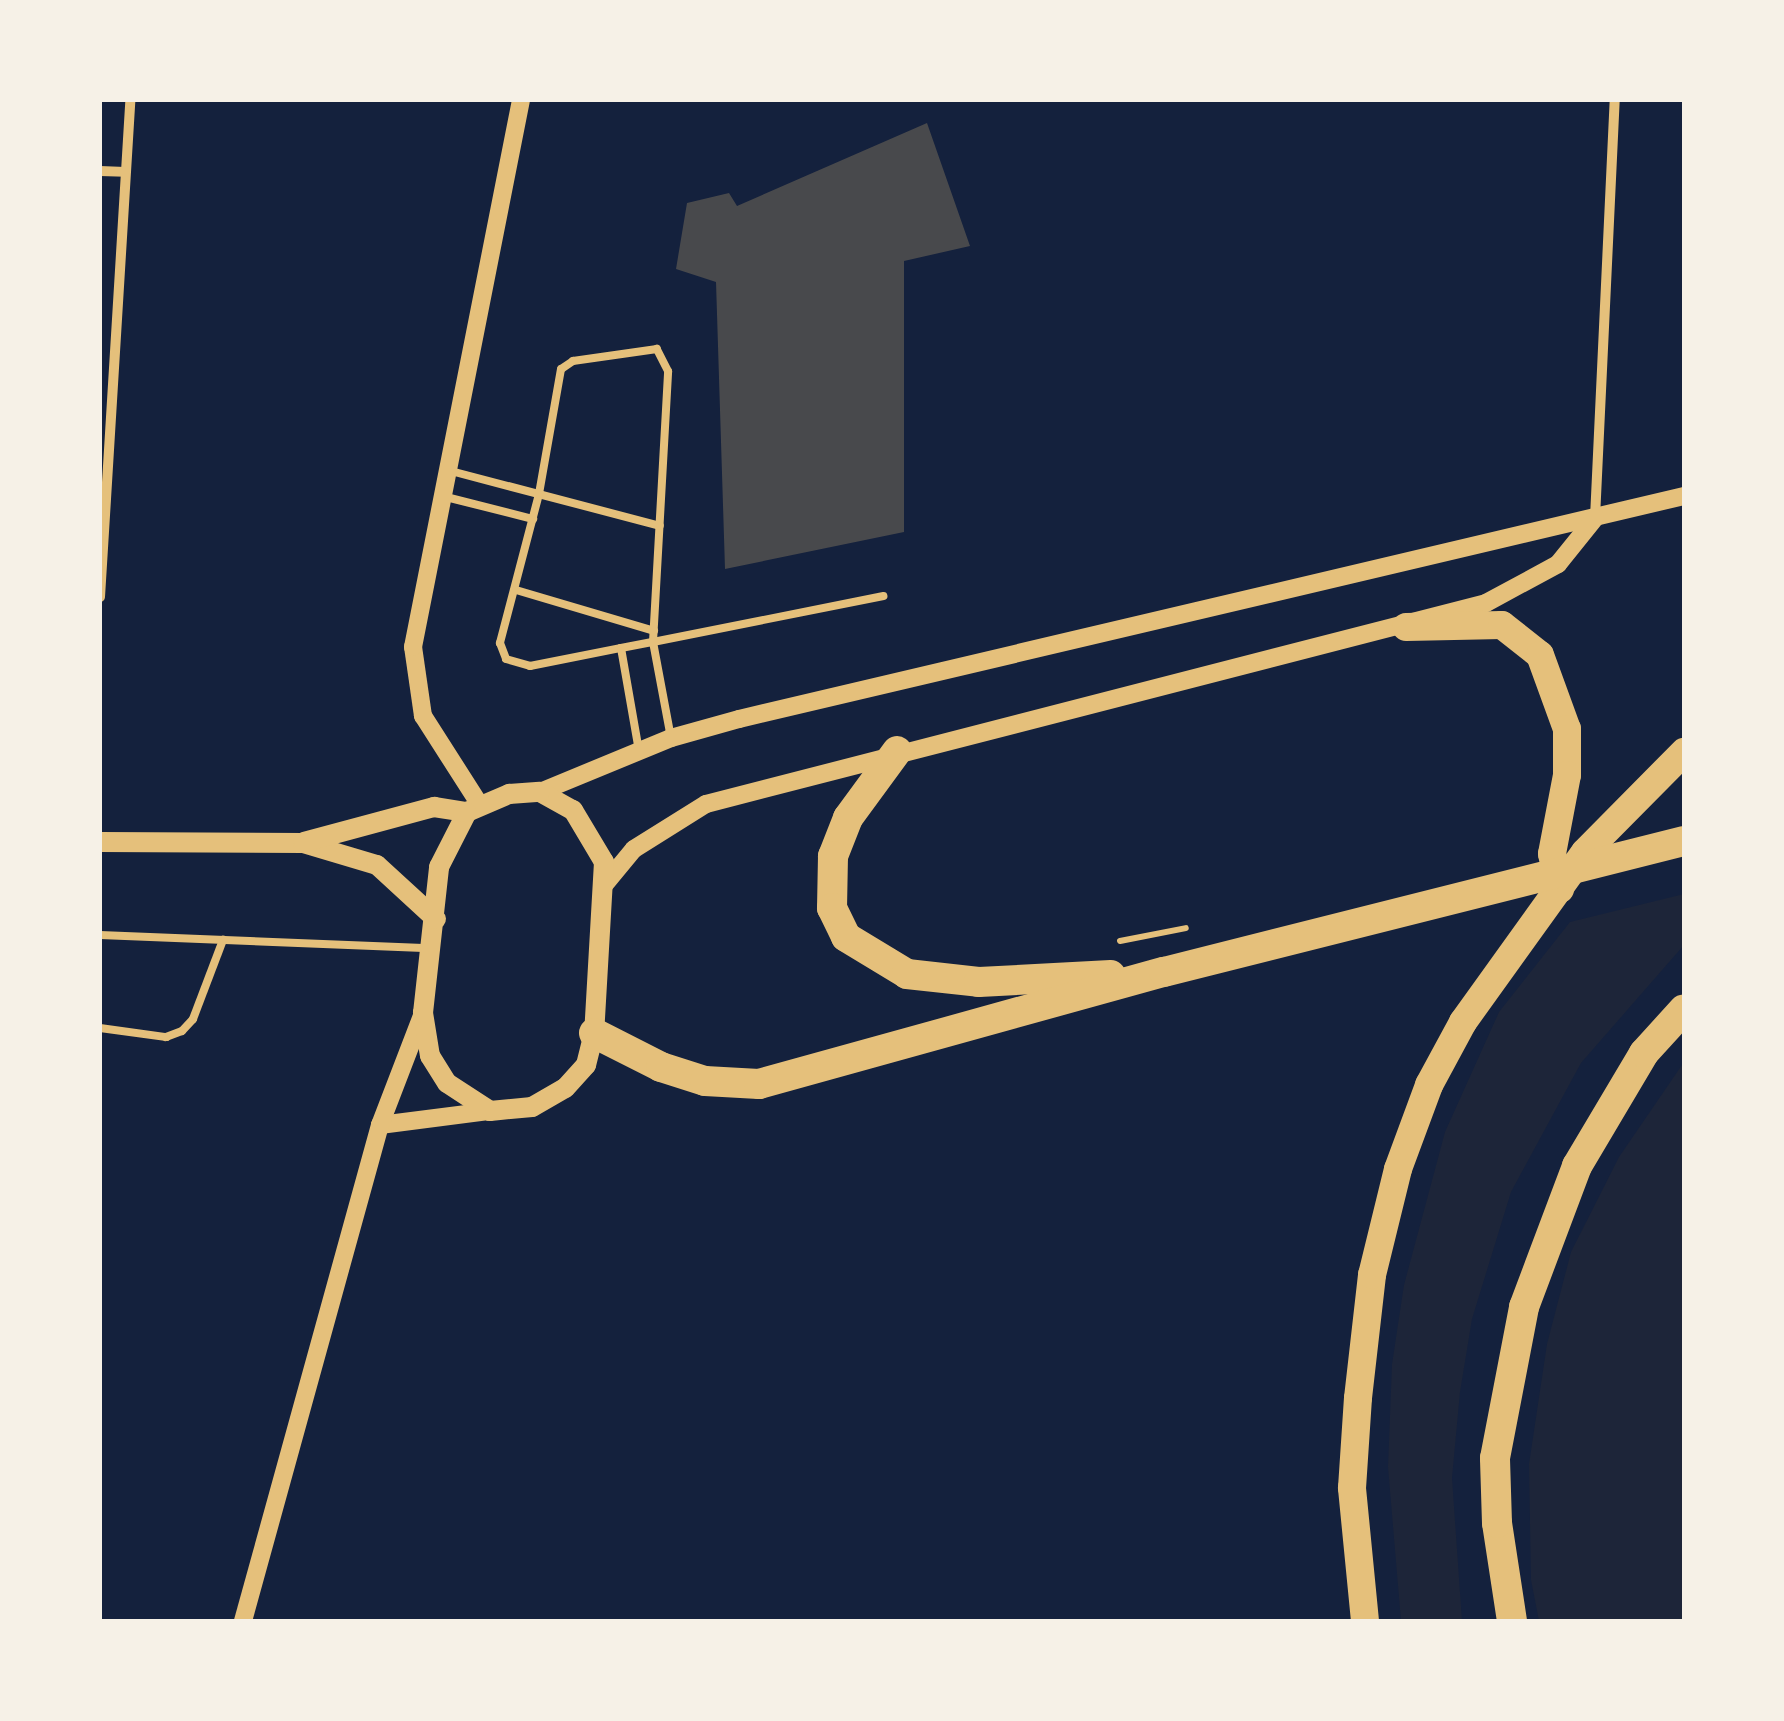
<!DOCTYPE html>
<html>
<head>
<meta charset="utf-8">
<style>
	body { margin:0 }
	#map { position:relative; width:1784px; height:1721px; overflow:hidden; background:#14213d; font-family:"Noto Serif",serif }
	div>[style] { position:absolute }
	.green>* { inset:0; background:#1d2539 }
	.building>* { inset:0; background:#48494c }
	.path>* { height:6px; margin:-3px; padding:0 3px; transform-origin:3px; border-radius:3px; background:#e5c07b }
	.service>* { height:8px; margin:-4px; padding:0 4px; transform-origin:4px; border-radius:4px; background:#e5c07b }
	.minor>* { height:10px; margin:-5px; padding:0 5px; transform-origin:5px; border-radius:5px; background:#e5c07b }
	.tertiary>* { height:18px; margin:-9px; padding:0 9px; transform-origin:9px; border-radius:9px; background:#e5c07b }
	.secondary>* { height:20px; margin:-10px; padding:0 10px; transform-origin:10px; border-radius:10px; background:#e5c07b }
	.trunk>* { height:28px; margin:-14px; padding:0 14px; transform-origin:14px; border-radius:14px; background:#e5c07b }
	.motorway>* { height:30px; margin:-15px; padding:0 15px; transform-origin:15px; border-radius:15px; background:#e5c07b }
	span { translate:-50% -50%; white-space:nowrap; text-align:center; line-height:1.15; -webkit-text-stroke:9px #f6f1e7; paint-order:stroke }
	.frame { position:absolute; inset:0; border:102px solid #f6f1e7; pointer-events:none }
</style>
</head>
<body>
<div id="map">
	<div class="green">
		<div style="clip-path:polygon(1684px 894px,1684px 945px,1581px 1063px,1511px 1192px,1472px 1319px,1460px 1392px,1452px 1478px,1462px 1621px,1401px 1621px,1388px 1467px,1392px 1364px,1404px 1285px,1445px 1132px,1499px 1012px,1570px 922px)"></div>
		<div style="clip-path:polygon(1684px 1062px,1684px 1621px,1539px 1621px,1531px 1580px,1529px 1464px,1547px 1344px,1571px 1252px,1619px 1157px)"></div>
	</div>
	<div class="building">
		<div style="clip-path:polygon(927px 123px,970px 246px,904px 261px,904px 532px,725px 569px,716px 282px,676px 269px,687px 203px,729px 193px,737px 206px)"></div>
	</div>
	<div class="path">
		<div style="left:1120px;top:941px;width:67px;rotate:-11.1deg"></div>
	</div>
	<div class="service">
		<div style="left:447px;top:470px;width:220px;rotate:14.7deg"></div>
		<div style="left:446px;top:497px;width:90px;rotate:14.2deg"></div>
		<div style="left:516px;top:590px;width:144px;rotate:16.5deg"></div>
		<div style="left:621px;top:648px;width:105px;rotate:80.1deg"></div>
		<div style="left:671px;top:738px;width:98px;rotate:-100.6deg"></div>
		<div style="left:653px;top:642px;width:271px;rotate:-86.8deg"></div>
		<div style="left:668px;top:371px;width:25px;rotate:-117deg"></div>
		<div style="left:657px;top:349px;width:85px;rotate:171.9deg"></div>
		<div style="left:573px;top:361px;width:14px;rotate:146deg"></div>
		<div style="left:561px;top:369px;width:127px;rotate:100deg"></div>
		<div style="left:539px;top:494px;width:154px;rotate:104.7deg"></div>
		<div style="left:500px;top:643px;width:17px;rotate:69deg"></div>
		<div style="left:506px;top:659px;width:25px;rotate:16deg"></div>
		<div style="left:530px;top:666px;width:93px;rotate:-11.2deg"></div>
		<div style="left:621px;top:648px;width:33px;rotate:-11deg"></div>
		<div style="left:653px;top:642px;width:235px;rotate:-11.3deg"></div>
		<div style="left:100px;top:935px;width:330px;rotate:2.3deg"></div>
		<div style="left:100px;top:1028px;width:67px;rotate:7.8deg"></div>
		<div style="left:166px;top:1037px;width:17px;rotate:-21deg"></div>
		<div style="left:182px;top:1031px;width:16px;rotate:-47deg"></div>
		<div style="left:193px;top:1019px;width:85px;rotate:-69.2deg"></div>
	</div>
	<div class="minor">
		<div style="left:100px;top:171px;width:25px;rotate:2deg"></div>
		<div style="left:1595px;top:518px;width:418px;rotate:-87.3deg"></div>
		<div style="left:100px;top:597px;width:498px;rotate:-86.5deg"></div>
	</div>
	<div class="tertiary">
		<div style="left:540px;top:792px;width:142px;rotate:-22.4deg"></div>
		<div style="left:671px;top:738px;width:71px;rotate:-15.6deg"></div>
		<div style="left:739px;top:719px;width:971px;rotate:-13.28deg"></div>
		<div style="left:480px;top:805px;width:106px;rotate:-122.6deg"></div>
		<div style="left:423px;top:716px;width:70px;rotate:-98.2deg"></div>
		<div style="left:413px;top:647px;width:558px;rotate:-78.83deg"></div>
		<div style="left:605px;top:884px;width:45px;rotate:-50.4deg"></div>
		<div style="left:634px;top:849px;width:85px;rotate:-32deg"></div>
		<div style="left:706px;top:804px;width:805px;rotate:-14.45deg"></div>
		<div style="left:1486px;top:603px;width:82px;rotate:-28.4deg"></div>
		<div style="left:1558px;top:564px;width:59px;rotate:-51.2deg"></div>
		<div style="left:380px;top:1125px;width:111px;rotate:-7.3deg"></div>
		<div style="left:243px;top:1621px;width:515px;rotate:-74.56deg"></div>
		<div style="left:380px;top:1125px;width:120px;rotate:-69deg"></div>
	</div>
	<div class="secondary">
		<div style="left:540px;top:792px;width:38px;rotate:29deg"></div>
		<div style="left:573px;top:810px;width:61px;rotate:59.2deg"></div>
		<div style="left:604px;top:862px;width:171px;rotate:93.3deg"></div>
		<div style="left:594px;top:1033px;width:33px;rotate:104deg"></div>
		<div style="left:586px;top:1065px;width:31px;rotate:132deg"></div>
		<div style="left:565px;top:1088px;width:38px;rotate:150deg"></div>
		<div style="left:532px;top:1107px;width:42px;rotate:174.6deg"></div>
		<div style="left:490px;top:1111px;width:51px;rotate:-146.9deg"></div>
		<div style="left:447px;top:1083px;width:32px;rotate:-122deg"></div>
		<div style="left:430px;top:1056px;width:44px;rotate:-99.2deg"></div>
		<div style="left:423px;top:1013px;width:147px;rotate:-83.7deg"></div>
		<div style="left:439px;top:867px;width:62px;rotate:-63deg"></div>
		<div style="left:467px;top:812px;width:46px;rotate:-23.2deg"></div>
		<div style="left:509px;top:794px;width:31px;rotate:-4deg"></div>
		<div style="left:100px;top:842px;width:203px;rotate:0.3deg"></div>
		<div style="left:303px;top:843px;width:77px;rotate:16.6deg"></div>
		<div style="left:377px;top:865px;width:80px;rotate:42.5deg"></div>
		<div style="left:304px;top:842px;width:135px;rotate:-15.1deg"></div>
		<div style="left:434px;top:807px;width:33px;rotate:9deg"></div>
	</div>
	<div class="trunk">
		<div style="left:1406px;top:627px;width:96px;rotate:-1.2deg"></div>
		<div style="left:1502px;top:625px;width:48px;rotate:38.3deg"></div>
		<div style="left:1540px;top:655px;width:79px;rotate:70deg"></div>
		<div style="left:1567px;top:729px;width:46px;rotate:90deg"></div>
		<div style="left:1567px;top:775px;width:80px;rotate:100.8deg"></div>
		<div style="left:1552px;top:854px;width:36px;rotate:77deg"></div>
		<div style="left:1365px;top:1621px;width:134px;rotate:-95.6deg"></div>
		<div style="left:1352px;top:1488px;width:90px;rotate:-86.2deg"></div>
		<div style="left:1358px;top:1398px;width:124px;rotate:-83.5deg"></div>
		<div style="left:1372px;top:1275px;width:109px;rotate:-76.2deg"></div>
		<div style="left:1398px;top:1169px;width:90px;rotate:-69.7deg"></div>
		<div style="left:1429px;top:1085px;width:72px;rotate:-61.6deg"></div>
		<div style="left:1463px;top:1022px;width:209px;rotate:-54.3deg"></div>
		<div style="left:1585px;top:852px;width:141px;rotate:-45.3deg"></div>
	</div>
	<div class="motorway">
		<div style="left:897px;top:751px;width:83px;rotate:126.2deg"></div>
		<div style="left:848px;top:818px;width:41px;rotate:111.5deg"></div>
		<div style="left:833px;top:856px;width:52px;rotate:91.1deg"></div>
		<div style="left:832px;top:908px;width:32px;rotate:64deg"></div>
		<div style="left:846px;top:937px;width:71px;rotate:31.2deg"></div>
		<div style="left:907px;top:974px;width:72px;rotate:6.3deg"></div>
		<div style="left:979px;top:982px;width:132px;rotate:-3deg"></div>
		<div style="left:594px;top:1033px;width:75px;rotate:26.9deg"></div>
		<div style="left:661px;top:1067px;width:46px;rotate:17.7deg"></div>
		<div style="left:705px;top:1081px;width:54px;rotate:3.2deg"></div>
		<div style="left:759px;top:1084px;width:420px;rotate:-15.5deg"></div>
		<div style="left:1164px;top:972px;width:536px;rotate:-14.14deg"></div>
		<div style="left:1512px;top:1621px;width:99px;rotate:-98.7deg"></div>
		<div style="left:1497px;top:1523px;width:65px;rotate:-91.8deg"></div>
		<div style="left:1495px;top:1458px;width:154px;rotate:-79.1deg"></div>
		<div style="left:1524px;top:1307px;width:151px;rotate:-69.4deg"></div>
		<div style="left:1577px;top:1166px;width:131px;rotate:-59.3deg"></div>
		<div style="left:1644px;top:1053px;width:59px;rotate:-47.7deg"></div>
	</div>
	<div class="frame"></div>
</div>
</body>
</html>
